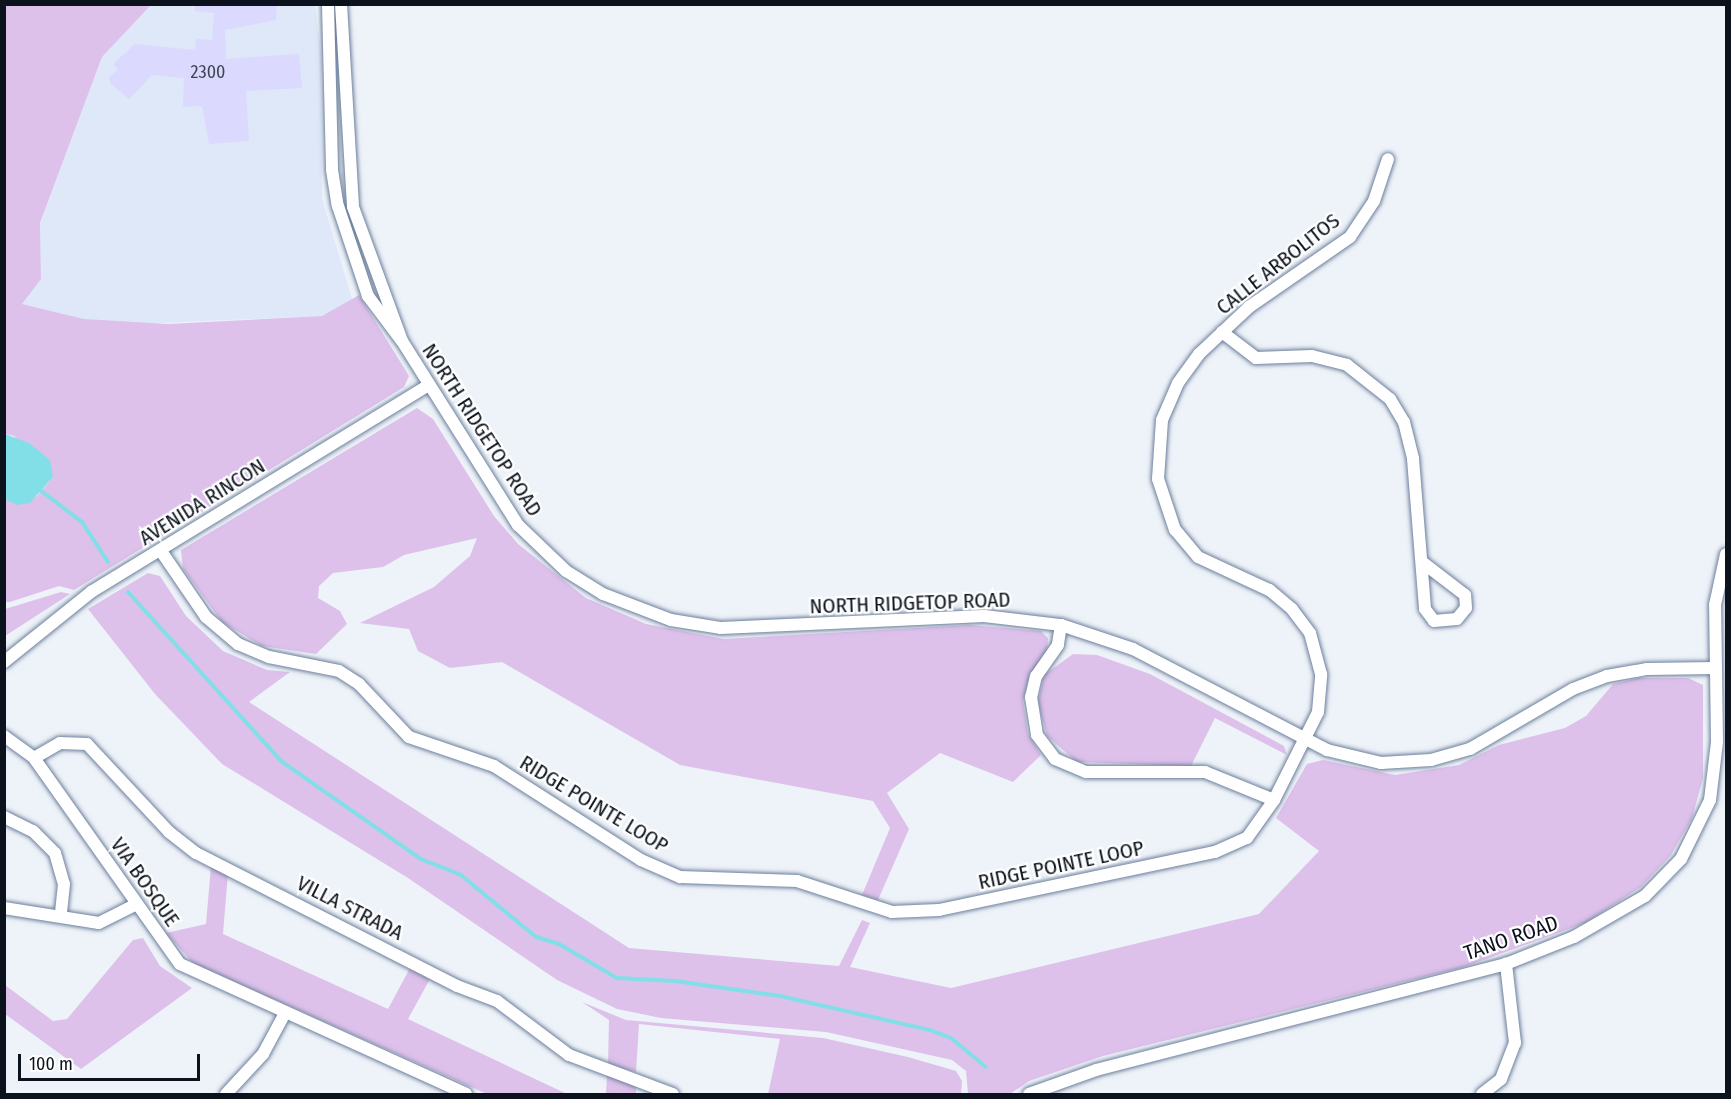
<!DOCTYPE html>
<html>
<head>
<meta charset="utf-8">
<style>
	body { margin:0 }
	#map { position:relative; width:1731px; height:1099px; overflow:hidden; background:#eef3f9; font-family:"Fira Sans Condensed",sans-serif }
	div>[style] { position:absolute }
	.built>* { inset:0; background:#dee8f8 }
	.green>* { inset:0; background:#ddc1ea }
	.water>* { inset:0; background:#82dee7 }
	.stream>* { height:4px; margin:-2px; padding:0 2px; transform-origin:2px; border-radius:2px; background:#82dee7 }
	.building>* { inset:0; background:#dbd9fd }
	.roads { filter:drop-shadow(0 0 2px #6c7f9c) drop-shadow(0 0 2px #6c7f9c) }
	.minor>* { height:12px; margin:-6px; padding:0 6px; transform-origin:6px; border-radius:6px; background:#fff }
	span { translate:-50% -50%; white-space:nowrap; text-align:center; line-height:1.15; -webkit-text-stroke:4.5px #fff; paint-order:stroke }
	.number-label { font-size:18px; color:#3f4454 }
	.number-label span { -webkit-text-stroke-width:0 }
	.street-label { font-size:21px; color:#0b121c }
	.frame { position:absolute; inset:0; border:6px solid #0b121c; pointer-events:none }
	.scale { position:absolute; left:18px; top:1054px; width:182px; height:27px; box-sizing:border-box; border:3px solid #0b121c; border-top:0; padding-left:8px; font-size:18px; line-height:21px; white-space:nowrap; color:#0b121c; -webkit-text-stroke:4px #fff; paint-order:stroke }
</style>
</head>
<body>
<div id="map">
	<div class="built">
		<div style="clip-path:polygon(151px 5px,315px 5px,321px 53px,322px 199px,353px 302px,322px 316px,137px 324px,84px 319px,22px 304px,41px 279px,40px 224px,102px 57px)"></div>
	</div>
	<div class="green">
		<div style="clip-path:polygon(5px 5px,151px 5px,102px 57px,40px 223px,41px 279px,22px 304px,84px 319px,168px 324px,322px 316px,359px 295px,409px 376px,404px 387px,74px 590px,59px 586px,10px 602px,5px 602px,4px 499px,36px 497px,53px 477px,14px 436px,5px 434px)"></div>
		<div style="clip-path:polygon(417px 408px,433px 419px,494px 516px,518px 544px,586px 598px,646px 624px,724px 639px,970px 625px,1041px 631px,1048px 638px,1047px 652px,1030px 675px,1023px 701px,1028px 734px,1041px 755px,1013px 782px,940px 753px,887px 793px,909px 829px,878px 900px,862px 895px,890px 828px,873px 801px,680px 765px,502px 662px,450px 668px,418px 651px,409px 629px,360px 623px,434px 587px,470px 556px,477px 538px,404px 555px,383px 567px,333px 573px,319px 586px,318px 598px,340px 611px,347px 624px,316px 654px,262px 646px,222px 622px,183px 569px,181px 550px)"></div>
		<div style="clip-path:polygon(148px 573px,160px 576px,186px 616px,223px 651px,267px 670px,290px 672px,249px 702px,629px 948px,839px 966px,862px 920px,870px 923px,850px 967px,951px 988px,1259px 914px,1319px 851px,1276px 818px,1307px 764px,1323px 760px,1395px 775px,1459px 765px,1499px 745px,1565px 728px,1586px 716px,1613px 684px,1638px 678px,1688px 678px,1703px 685px,1703px 778px,1692px 818px,1671px 855px,1641px 887px,1585px 923px,1464px 967px,1103px 1056px,1029px 1081px,1010px 1094px,968px 1094px,966px 1071px,952px 1060px,826px 1032px,661px 1018px,617px 1009px,557px 980px,408px 878px,222px 764px,155px 694px,88px 609px)"></div>
		<div style="clip-path:polygon(61px 592px,70px 594px,5px 636px,5px 609px)"></div>
		<div style="clip-path:polygon(1073px 654px,1097px 655px,1150px 674px,1284px 746px,1287px 755px,1215px 718px,1191px 766px,1077px 762px,1047px 736px,1038px 702px,1044px 675px)"></div>
		<div style="clip-path:polygon(211px 866px,228px 873px,223px 934px,388px 1009px,410px 968px,430px 979px,408px 1019px,567px 1094px,487px 1094px,193px 963px,166px 933px,206px 924px)"></div>
		<div style="clip-path:polygon(143px 938px,160px 966px,192px 988px,81px 1069px,5px 1014px,5px 985px,53px 1021px,67px 1019px,133px 940px)"></div>
		<div style="clip-path:polygon(582px 1002px,626px 1020px,823px 1038px,908px 1057px,956px 1071px,962px 1081px,961px 1094px,768px 1094px,780px 1039px,639px 1024px,636px 1072px,608px 1064px,609px 1020px)"></div>
		<div style="clip-path:polygon(607px 1075px,636px 1083px,636px 1094px,606px 1094px)"></div>
	</div>
	<div class="water">
		<div style="clip-path:polygon(5px 434px,29px 443px,50px 460px,53px 477px,30px 503px,17px 505px,5px 499px)"></div>
	</div>
	<div class="stream">
		<div style="left:40px;top:490px;width:53px;rotate:37.3deg"></div>
		<div style="left:82px;top:522px;width:48px;rotate:57deg"></div>
		<div style="left:128px;top:592px;width:228px;rotate:47.8deg"></div>
		<div style="left:281px;top:761px;width:171px;rotate:35deg"></div>
		<div style="left:421px;top:859px;width:43px;rotate:21.8deg"></div>
		<div style="left:461px;top:875px;width:97px;rotate:39.6deg"></div>
		<div style="left:536px;top:937px;width:24px;rotate:17deg"></div>
		<div style="left:559px;top:944px;width:67px;rotate:30.4deg"></div>
		<div style="left:617px;top:978px;width:58px;rotate:3deg"></div>
		<div style="left:675px;top:981px;width:106px;rotate:8.1deg"></div>
		<div style="left:780px;top:996px;width:154px;rotate:12.8deg"></div>
		<div style="left:930px;top:1030px;width:22px;rotate:21deg"></div>
		<div style="left:951px;top:1038px;width:45px;rotate:39.6deg"></div>
	</div>
	<div class="building">
		<div style="clip-path:polygon(195px 4px,277px 4px,276px 20px,225px 30px,226px 59px,299px 54px,302px 88px,246px 91px,249px 141px,209px 144px,202px 106px,183px 107px,184px 78px,152px 75px,129px 99px,111px 84px,109px 77px,118px 70px,113px 64px,135px 44px,195px 50px,196px 39px,212px 40px,214px 13px,195px 11px)"></div>
	</div>
	<div class="roads">
		<div class="minor">
			<div style="left:328px;top:4px;width:166px;rotate:88.6deg"></div>
			<div style="left:332px;top:170px;width:36px;rotate:81deg"></div>
			<div style="left:338px;top:206px;width:95px;rotate:71.6deg"></div>
			<div style="left:368px;top:296px;width:55px;rotate:53.1deg"></div>
			<div style="left:341px;top:4px;width:203px;rotate:86.6deg"></div>
			<div style="left:353px;top:207px;width:143px;rotate:69.9deg"></div>
			<div style="left:402px;top:341px;width:218px;rotate:57.8deg"></div>
			<div style="left:518px;top:525px;width:66px;rotate:43.8deg"></div>
			<div style="left:566px;top:571px;width:44px;rotate:31.9deg"></div>
			<div style="left:603px;top:594px;width:73px;rotate:20.9deg"></div>
			<div style="left:671px;top:620px;width:51px;rotate:9.1deg"></div>
			<div style="left:721px;top:628px;width:263px;rotate:-2.6deg"></div>
			<div style="left:984px;top:616px;width:78px;rotate:6.7deg"></div>
			<div style="left:1061px;top:625px;width:76px;rotate:18.4deg"></div>
			<div style="left:1133px;top:649px;width:219px;rotate:27.5deg"></div>
			<div style="left:1327px;top:750px;width:56px;rotate:13.5deg"></div>
			<div style="left:1381px;top:763px;width:50px;rotate:-3.4deg"></div>
			<div style="left:1431px;top:760px;width:41px;rotate:-15.8deg"></div>
			<div style="left:1470px;top:749px;width:119px;rotate:-30.2deg"></div>
			<div style="left:1573px;top:689px;width:36px;rotate:-21deg"></div>
			<div style="left:1607px;top:676px;width:41px;rotate:-9.9deg"></div>
			<div style="left:1647px;top:669px;width:68px;rotate:-0.8deg"></div>
			<div style="left:1222px;top:332px;width:43px;rotate:37.4deg"></div>
			<div style="left:1256px;top:358px;width:56px;rotate:-2deg"></div>
			<div style="left:1312px;top:356px;width:36px;rotate:14deg"></div>
			<div style="left:1347px;top:365px;width:55px;rotate:38.3deg"></div>
			<div style="left:1390px;top:399px;width:27px;rotate:59deg"></div>
			<div style="left:1404px;top:422px;width:38px;rotate:76deg"></div>
			<div style="left:1413px;top:459px;width:150px;rotate:85.4deg"></div>
			<div style="left:1425px;top:609px;width:15px;rotate:53deg"></div>
			<div style="left:1434px;top:621px;width:23px;rotate:-5deg"></div>
			<div style="left:1457px;top:619px;width:14px;rotate:-51deg"></div>
			<div style="left:1466px;top:608px;width:13px;rotate:-94deg"></div>
			<div style="left:1465px;top:595px;width:54px;rotate:-142.5deg"></div>
			<div style="left:161px;top:551px;width:80px;rotate:55.7deg"></div>
			<div style="left:206px;top:617px;width:42px;rotate:40.2deg"></div>
			<div style="left:238px;top:644px;width:34px;rotate:23deg"></div>
			<div style="left:269px;top:657px;width:71px;rotate:11.3deg"></div>
			<div style="left:339px;top:671px;width:24px;rotate:33deg"></div>
			<div style="left:359px;top:684px;width:73px;rotate:46.7deg"></div>
			<div style="left:409px;top:737px;width:90px;rotate:18.8deg"></div>
			<div style="left:494px;top:766px;width:174px;rotate:32.6deg"></div>
			<div style="left:641px;top:860px;width:43px;rotate:23.6deg"></div>
			<div style="left:680px;top:877px;width:117px;rotate:2deg"></div>
			<div style="left:797px;top:881px;width:100px;rotate:18.1deg"></div>
			<div style="left:892px;top:912px;width:47px;rotate:-2.4deg"></div>
			<div style="left:939px;top:910px;width:282px;rotate:-11.9deg"></div>
			<div style="left:1215px;top:852px;width:35px;rotate:-24deg"></div>
			<div style="left:1247px;top:838px;width:47px;rotate:-54.6deg"></div>
			<div style="left:1274px;top:800px;width:98px;rotate:-63.4deg"></div>
			<div style="left:1318px;top:712px;width:38px;rotate:-85deg"></div>
			<div style="left:1321px;top:674px;width:42px;rotate:-105deg"></div>
			<div style="left:1310px;top:633px;width:30px;rotate:-127deg"></div>
			<div style="left:1292px;top:609px;width:30px;rotate:-140deg"></div>
			<div style="left:1269px;top:590px;width:78px;rotate:-155.1deg"></div>
			<div style="left:1198px;top:557px;width:35px;rotate:-130deg"></div>
			<div style="left:1175px;top:530px;width:54px;rotate:-108.4deg"></div>
			<div style="left:1158px;top:479px;width:59px;rotate:-86.1deg"></div>
			<div style="left:1162px;top:420px;width:40px;rotate:-66.6deg"></div>
			<div style="left:1178px;top:383px;width:36px;rotate:-54deg"></div>
			<div style="left:1199px;top:354px;width:69px;rotate:-43.2deg"></div>
			<div style="left:1249px;top:307px;width:123px;rotate:-34.7deg"></div>
			<div style="left:1350px;top:237px;width:43px;rotate:-56.3deg"></div>
			<div style="left:1374px;top:201px;width:44px;rotate:-71.6deg"></div>
			<div style="left:1061px;top:625px;width:20px;rotate:99deg"></div>
			<div style="left:1058px;top:645px;width:38px;rotate:125deg"></div>
			<div style="left:1036px;top:676px;width:22px;rotate:103deg"></div>
			<div style="left:1031px;top:697px;width:38px;rotate:81deg"></div>
			<div style="left:1037px;top:735px;width:30px;rotate:53deg"></div>
			<div style="left:1055px;top:759px;width:34px;rotate:23deg"></div>
			<div style="left:1086px;top:772px;width:119px"></div>
			<div style="left:1205px;top:772px;width:74px;rotate:22.1deg"></div>
			<div style="left:4px;top:662px;width:112px;rotate:-38.8deg"></div>
			<div style="left:91px;top:592px;width:394px;rotate:-31.5deg"></div>
			<div style="left:4px;top:736px;width:37px;rotate:36deg"></div>
			<div style="left:34px;top:758px;width:252px;rotate:54.7deg"></div>
			<div style="left:180px;top:964px;width:314px;rotate:24.4deg"></div>
			<div style="left:34px;top:758px;width:30px;rotate:-30deg"></div>
			<div style="left:60px;top:743px;width:27px;rotate:2deg"></div>
			<div style="left:87px;top:744px;width:120px;rotate:47deg"></div>
			<div style="left:169px;top:832px;width:34px;rotate:38deg"></div>
			<div style="left:196px;top:853px;width:293px;rotate:27deg"></div>
			<div style="left:457px;top:986px;width:43px;rotate:20.6deg"></div>
			<div style="left:497px;top:1001px;width:90px;rotate:36.9deg"></div>
			<div style="left:569px;top:1055px;width:111px;rotate:20.6deg"></div>
			<div style="left:4px;top:817px;width:32px;rotate:26deg"></div>
			<div style="left:33px;top:831px;width:31px;rotate:45deg"></div>
			<div style="left:55px;top:853px;width:32px;rotate:74deg"></div>
			<div style="left:64px;top:884px;width:31px;rotate:96deg"></div>
			<div style="left:4px;top:908px;width:96px;rotate:9deg"></div>
			<div style="left:99px;top:923px;width:42px;rotate:-26.6deg"></div>
			<div style="left:226px;top:1094px;width:54px;rotate:-47.2deg"></div>
			<div style="left:263px;top:1054px;width:44px;rotate:-61.7deg"></div>
			<div style="left:1029px;top:1094px;width:71px;rotate:-19.7deg"></div>
			<div style="left:1096px;top:1070px;width:423px;rotate:-14.5deg"></div>
			<div style="left:1506px;top:964px;width:73px;rotate:-21.7deg"></div>
			<div style="left:1574px;top:937px;width:82px;rotate:-30deg"></div>
			<div style="left:1645px;top:896px;width:52px;rotate:-45.8deg"></div>
			<div style="left:1681px;top:859px;width:66px;rotate:-63.8deg"></div>
			<div style="left:1710px;top:800px;width:58px;rotate:-83.1deg"></div>
			<div style="left:1717px;top:742px;width:137px;rotate:-90.8deg"></div>
			<div style="left:1715px;top:605px;width:52px;rotate:-77.8deg"></div>
			<div style="left:1482px;top:1094px;width:24px;rotate:-38deg"></div>
			<div style="left:1501px;top:1079px;width:39px;rotate:-69deg"></div>
			<div style="left:1515px;top:1043px;width:80px;rotate:-96.5deg"></div>
		</div>
	</div>
	<div class="number-label">
		<span style="left:208px;top:72px">2300</span>
	</div>
	<div class="street-label">
		<span style="left:1278px;top:264px;rotate:-38deg">CALLE ARBOLITOS</span>
		<span style="left:482px;top:430px;rotate:57deg">NORTH RIDGETOP ROAD</span>
		<span style="left:202px;top:502px;rotate:-32deg">AVENIDA RINCON</span>
		<span style="left:910px;top:603px;rotate:-2deg">NORTH RIDGETOP ROAD</span>
		<span style="left:594px;top:804px;rotate:31deg">RIDGE POINTE LOOP</span>
		<span style="left:1061px;top:865px;rotate:-12deg">RIDGE POINTE LOOP</span>
		<span style="left:145px;top:882px;rotate:55deg">VIA BOSQUE</span>
		<span style="left:350px;top:908px;rotate:27deg">VILLA STRADA</span>
		<span style="left:1511px;top:938px;rotate:-19deg">TANO ROAD</span>
	</div>
	<div class="frame"></div>
	<div class="scale">100 m</div>
</div>
</body>
</html>
